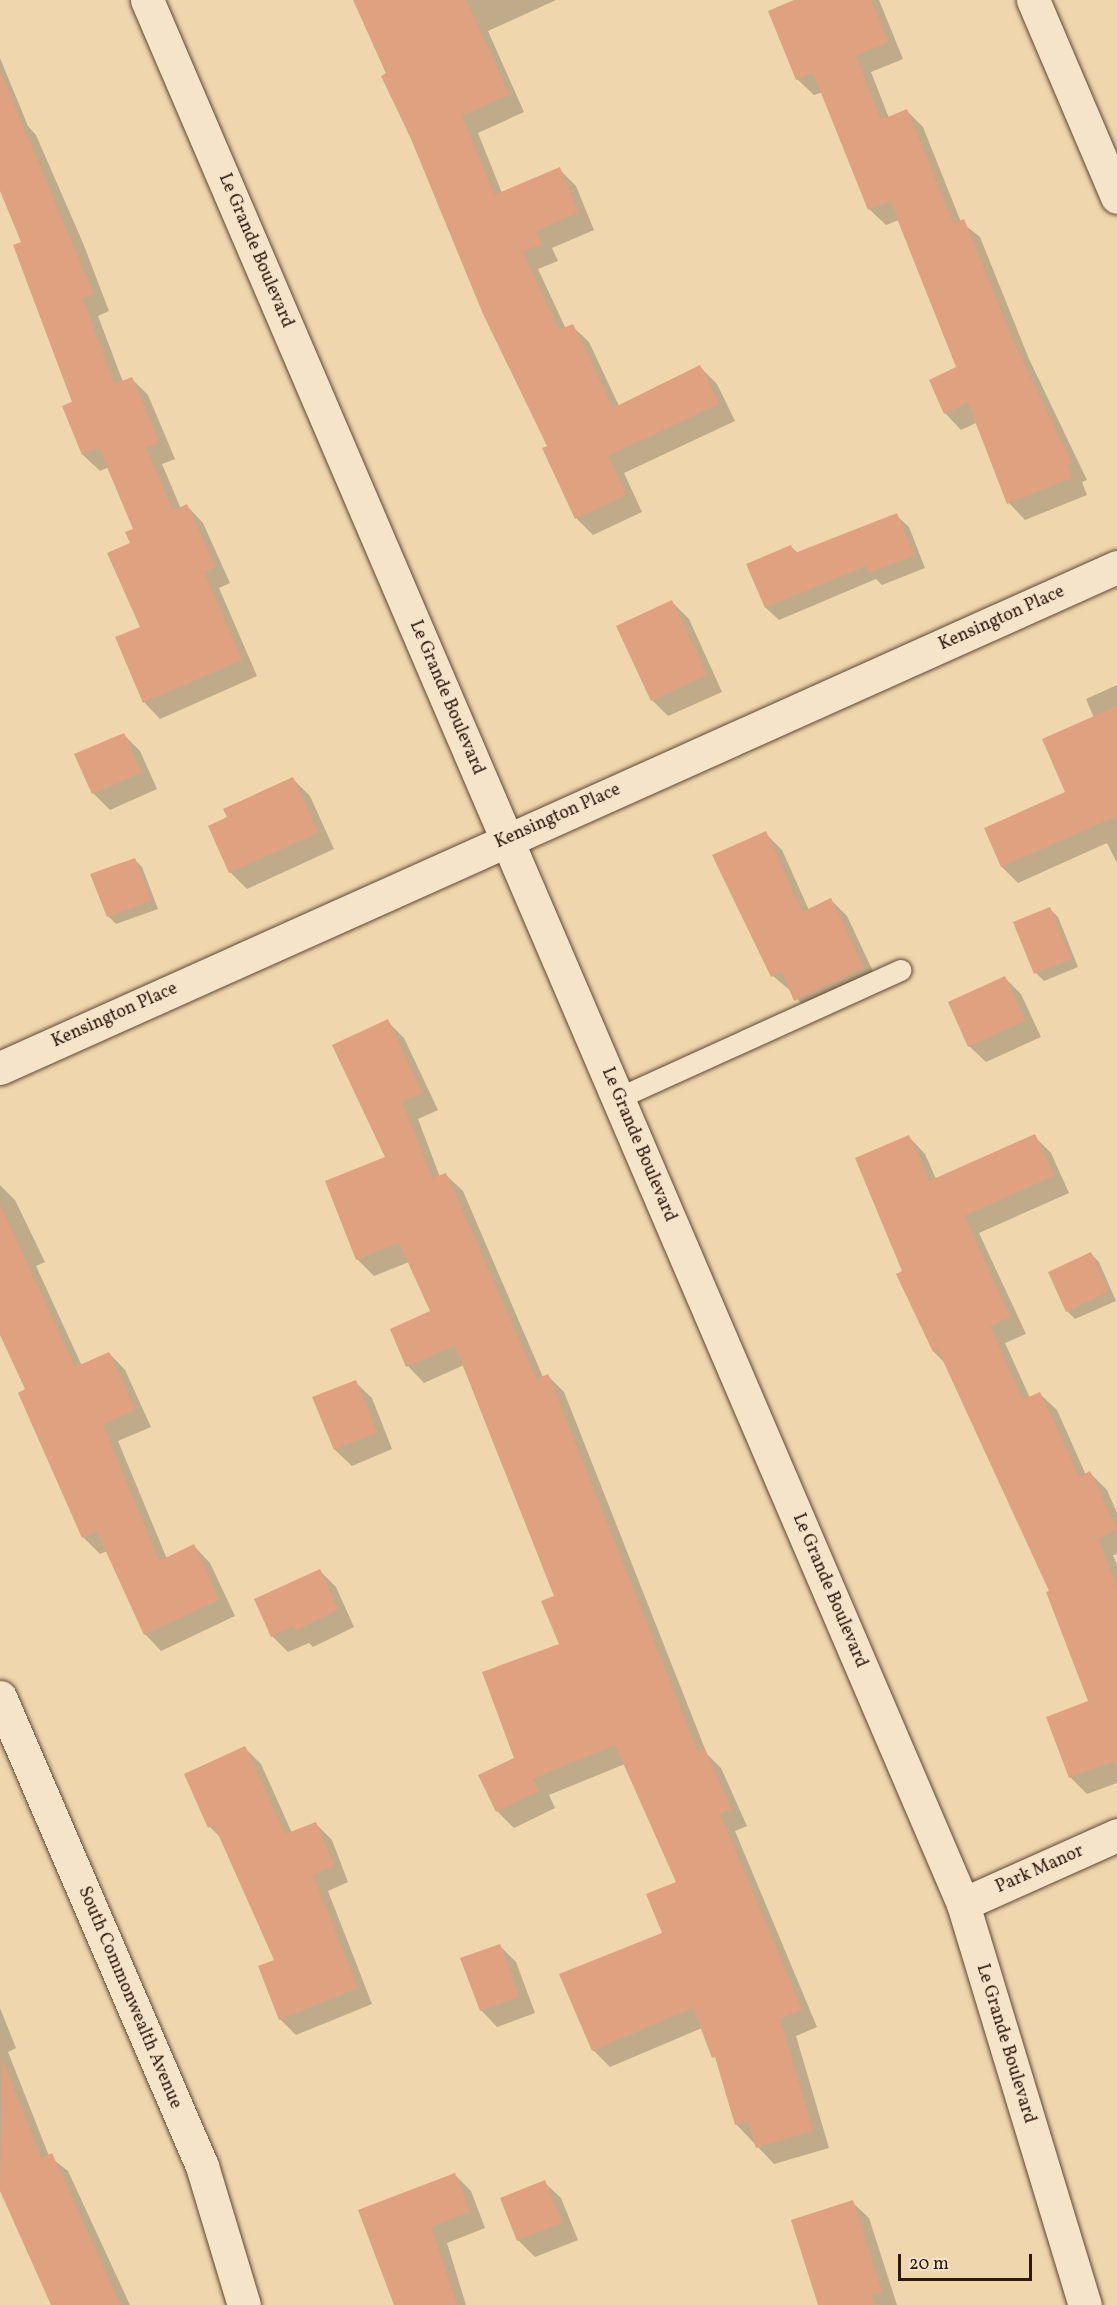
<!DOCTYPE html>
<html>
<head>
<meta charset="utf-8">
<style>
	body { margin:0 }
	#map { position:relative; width:1117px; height:2305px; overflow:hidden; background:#efd6ac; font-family:Vollkorn,serif }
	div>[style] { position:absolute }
	.shadow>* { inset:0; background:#0003 }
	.building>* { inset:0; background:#e0a181 }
	.roads { filter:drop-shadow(0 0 2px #604835) drop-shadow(0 0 2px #604835) }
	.lane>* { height:21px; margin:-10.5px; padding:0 10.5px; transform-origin:10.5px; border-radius:10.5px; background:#f5e4c9 }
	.street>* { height:33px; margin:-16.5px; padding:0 16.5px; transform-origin:16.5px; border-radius:16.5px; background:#f5e4c9 }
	span { translate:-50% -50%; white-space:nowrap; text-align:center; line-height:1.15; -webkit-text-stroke:4.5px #f5e4c9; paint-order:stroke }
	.street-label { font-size:18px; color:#31180d }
	.scale { position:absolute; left:898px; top:2254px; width:134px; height:27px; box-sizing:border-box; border:3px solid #31180d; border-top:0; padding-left:8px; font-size:18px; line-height:21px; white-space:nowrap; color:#31180d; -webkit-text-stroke:4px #f5e4c9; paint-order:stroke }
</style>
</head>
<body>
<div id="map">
	<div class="shadow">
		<div style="clip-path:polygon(354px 0,556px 0,488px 31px,524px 112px,478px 133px,502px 193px,559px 169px,576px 186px,594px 230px,552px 248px,558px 261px,538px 269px,566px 329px,572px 326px,589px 342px,619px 406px,700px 367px,717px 384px,735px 421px,624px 473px,642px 512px,593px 535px,576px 518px,549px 446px)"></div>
		<div style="clip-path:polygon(798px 0,879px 0,903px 59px,871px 72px,889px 118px,907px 111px,923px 127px,961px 222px,980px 237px,1029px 359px,1087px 480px,1082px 482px,1087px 495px,1025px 520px,1009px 503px,976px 423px,961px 430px,945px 413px,958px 368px,899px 220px,886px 225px,869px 209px,823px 92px,814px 95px,797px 79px)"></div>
		<div style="clip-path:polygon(0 58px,28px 126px,36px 135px,83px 243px,109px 311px,98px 316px,123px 382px,132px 379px,148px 395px,175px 459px,162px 464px,181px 509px,187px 506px,203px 523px,230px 583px,219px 588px,257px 676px,160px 719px,144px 702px,142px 627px,132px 544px,135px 530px,109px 467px,100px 471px,83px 455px,64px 407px,74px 403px,23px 243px,0 187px)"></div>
		<div style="clip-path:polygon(896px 515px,909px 527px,925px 568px,882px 585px,876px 579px,779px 620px,766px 608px,748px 565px,791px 547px,798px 553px)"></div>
		<div style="clip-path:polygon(672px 602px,689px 619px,722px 692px,668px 716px,652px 700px)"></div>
		<div style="clip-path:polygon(1117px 685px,1117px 863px,1107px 843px,1018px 883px,1002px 867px,986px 829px,1067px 793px,1094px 718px,1086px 699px)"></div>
		<div style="clip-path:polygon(123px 734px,140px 751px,157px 789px,110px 810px,93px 793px,76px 755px)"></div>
		<div style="clip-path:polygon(293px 779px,310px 796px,334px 849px,247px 889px,230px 872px,228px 818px)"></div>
		<div style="clip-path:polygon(765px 833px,782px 850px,809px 910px,831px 900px,847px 916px,879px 984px,812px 1017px,792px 992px,773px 976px)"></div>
		<div style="clip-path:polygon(134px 859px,142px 867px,158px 909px,116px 924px,108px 916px)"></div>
		<div style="clip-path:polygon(1050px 909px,1058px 917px,1078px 967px,1044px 981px,1036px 973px,1015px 923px)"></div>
		<div style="clip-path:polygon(1005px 978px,1021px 994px,1041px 1037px,986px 1062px,969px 1046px)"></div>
		<div style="clip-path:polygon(387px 1021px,404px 1038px,438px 1110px,418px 1119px,440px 1177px,446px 1175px,463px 1191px,543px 1377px,548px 1376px,564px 1392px,707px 1754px,721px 1768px,747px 1826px,735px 1831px,817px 2027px,796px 2036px,829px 2148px,774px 2164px,736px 2124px,718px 2063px,702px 2028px,610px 2067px,593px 2050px,663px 1933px,678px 1882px,625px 1764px,549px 1795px,555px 1808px,514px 1828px,497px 1811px,561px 1645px,556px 1596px,464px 1365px,424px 1383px,408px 1366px,392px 1330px,432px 1312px,409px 1262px,374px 1276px,357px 1259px,387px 1158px)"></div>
		<div style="clip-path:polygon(1034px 1136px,1051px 1153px,1069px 1193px,979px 1233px,1026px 1334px,1005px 1343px,1030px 1398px,1040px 1394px,1057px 1410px,1086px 1475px,1090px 1473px,1107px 1490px,1117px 1513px,1117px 1554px,1113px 1555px,1117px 1565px,1117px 1783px,1087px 1794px,1071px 1778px,1048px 1717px,1090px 1702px,1051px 1592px,946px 1364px,934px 1352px,904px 1272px,909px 1137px,925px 1154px,936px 1179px)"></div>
		<div style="clip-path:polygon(0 1185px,15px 1200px,45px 1262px,36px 1266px,82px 1366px,109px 1353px,125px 1370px,151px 1427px,118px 1441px,167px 1559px,194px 1546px,210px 1563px,235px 1616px,161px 1651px,145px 1634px,107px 1551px,100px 1554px,83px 1537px,27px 1390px,0 1331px)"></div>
		<div style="clip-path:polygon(1091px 1254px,1099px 1262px,1116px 1301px,1075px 1319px,1067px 1311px)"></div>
		<div style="clip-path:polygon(355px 1382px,372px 1398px,392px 1449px,352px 1466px,335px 1450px)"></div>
		<div style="clip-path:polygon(320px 1571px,336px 1587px,354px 1627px,313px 1647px,309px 1643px,288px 1652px,272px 1636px)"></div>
		<div style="clip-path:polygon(245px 1748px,261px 1764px,292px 1833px,316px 1824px,332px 1840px,348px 1882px,328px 1891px,372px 2004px,296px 2035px,280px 2019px,276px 1960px,223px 1840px,210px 1827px,186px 1775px)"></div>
		<div style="clip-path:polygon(499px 1945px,516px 1962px,535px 2013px,497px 2027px,481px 2010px)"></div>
		<div style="clip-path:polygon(0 2008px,16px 2048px,8px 2052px,49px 2156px,68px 2171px,130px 2305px,53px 2305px,0 2187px)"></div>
		<div style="clip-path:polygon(455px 2175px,471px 2191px,485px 2228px,447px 2243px,466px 2305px,396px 2305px,360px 2211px)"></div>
		<div style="clip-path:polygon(544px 2182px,561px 2198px,578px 2240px,535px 2257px,518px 2240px)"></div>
		<div style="clip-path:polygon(852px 2202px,869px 2218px,897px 2305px,820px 2305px)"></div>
	</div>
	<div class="building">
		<div style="clip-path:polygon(353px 0,466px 0,509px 95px,462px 116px,494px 195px,560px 167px,578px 213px,536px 231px,542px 244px,522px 252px,559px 330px,573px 324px,613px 408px,700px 365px,719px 404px,608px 456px,626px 495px,575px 519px,542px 448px,547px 446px,483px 314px,411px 139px,381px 76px,386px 73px)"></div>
		<div style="clip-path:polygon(794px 0,871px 0,888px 42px,856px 56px,881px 120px,907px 109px,953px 223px,964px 219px,1013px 341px,1072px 463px,1067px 465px,1072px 478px,1007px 504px,968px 403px,944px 414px,929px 380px,956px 367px,890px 201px,868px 210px,813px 73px,796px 80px,768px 11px)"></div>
		<div style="clip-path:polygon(0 71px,93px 294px,83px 299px,114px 384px,132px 377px,159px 442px,146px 448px,173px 511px,187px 504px,215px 567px,204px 572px,242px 660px,143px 703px,115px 637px,140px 627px,107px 553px,130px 543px,125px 532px,133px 529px,99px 448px,82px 455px,62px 406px,72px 402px,13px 245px,21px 242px,0 191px)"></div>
		<div style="clip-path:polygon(897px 513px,914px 556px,869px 573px,866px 566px,765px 608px,746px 564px,791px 545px,795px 553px)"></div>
		<div style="clip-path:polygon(672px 600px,707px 675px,651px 701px,616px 626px)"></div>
		<div style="clip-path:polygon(1117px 706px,1117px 816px,1001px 867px,984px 828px,1065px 792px,1042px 739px)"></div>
		<div style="clip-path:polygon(124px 733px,141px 773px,92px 794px,74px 754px)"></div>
		<div style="clip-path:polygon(293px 777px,318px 833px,229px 873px,208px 826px,227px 817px,223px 809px)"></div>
		<div style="clip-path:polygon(766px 831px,802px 912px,831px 898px,864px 968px,794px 1001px,782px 972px,771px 977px,712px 855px)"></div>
		<div style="clip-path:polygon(135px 858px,151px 901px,107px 917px,90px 874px)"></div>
		<div style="clip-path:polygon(1050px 907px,1071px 959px,1034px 974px,1013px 922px)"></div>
		<div style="clip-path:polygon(1005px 976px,1025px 1021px,968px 1047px,948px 1002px)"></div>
		<div style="clip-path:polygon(388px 1019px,422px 1093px,402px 1102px,432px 1178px,446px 1173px,536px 1379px,548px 1374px,698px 1753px,705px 1749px,731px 1809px,720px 1814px,802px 2010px,780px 2019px,813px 2131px,756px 2148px,748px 2121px,735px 2125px,715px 2057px,712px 2058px,693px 2008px,592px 2051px,559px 1974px,662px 1933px,646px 1894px,676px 1882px,615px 1745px,533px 1779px,539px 1791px,496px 1812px,478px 1775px,514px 1758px,482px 1672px,559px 1644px,541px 1601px,554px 1596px,455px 1346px,406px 1367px,390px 1329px,430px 1311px,399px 1243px,356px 1260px,325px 1181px,385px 1157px,332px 1045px)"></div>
		<div style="clip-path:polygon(1035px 1134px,1054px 1176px,964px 1216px,1010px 1317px,990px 1326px,1022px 1400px,1040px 1392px,1079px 1477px,1090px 1471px,1117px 1530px,1098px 1539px,1117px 1588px,1117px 1768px,1112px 1762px,1069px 1778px,1046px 1717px,1088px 1701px,1046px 1592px,1049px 1591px,938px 1350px,933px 1352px,896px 1274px,902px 1271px,855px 1158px,909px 1135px,929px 1181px)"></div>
		<div style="clip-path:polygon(0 1205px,75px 1367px,109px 1352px,135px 1410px,103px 1425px,159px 1561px,194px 1544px,219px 1600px,144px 1635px,97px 1532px,82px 1538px,18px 1393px,25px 1389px,0 1335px)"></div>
		<div style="clip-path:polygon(1091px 1252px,1108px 1292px,1066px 1312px,1048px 1272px)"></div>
		<div style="clip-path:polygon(356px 1380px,377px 1433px,334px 1450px,312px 1397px)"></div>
		<div style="clip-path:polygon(320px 1569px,338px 1610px,295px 1631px,293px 1626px,271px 1637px,254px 1599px)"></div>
		<div style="clip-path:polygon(245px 1746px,285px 1834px,316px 1822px,334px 1866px,313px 1875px,358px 1988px,279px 2020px,258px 1966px,274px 1960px,214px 1825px,208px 1828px,184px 1774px)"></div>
		<div style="clip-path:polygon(500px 1944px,519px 1997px,480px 2011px,460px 1958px)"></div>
		<div style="clip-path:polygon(2px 2059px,41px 2158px,52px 2153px,120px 2305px,51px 2305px,0 2191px)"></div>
		<div style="clip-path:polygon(455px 2173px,470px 2212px,431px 2227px,457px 2305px,394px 2305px,358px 2210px)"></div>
		<div style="clip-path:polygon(545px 2180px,562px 2223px,517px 2241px,500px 2198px)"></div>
		<div style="clip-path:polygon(853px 2200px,882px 2292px,871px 2295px,874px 2305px,818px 2305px,791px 2220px)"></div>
	</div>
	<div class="roads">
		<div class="lane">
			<div style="left:618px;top:1098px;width:310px;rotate:-24.4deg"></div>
		</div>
		<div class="street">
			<div style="left:147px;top:0;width:2071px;rotate:66.8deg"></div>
			<div style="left:963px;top:1904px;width:419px;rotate:73.1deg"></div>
			<div style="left:1033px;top:0;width:214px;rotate:66.9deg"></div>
			<div style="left:0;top:1068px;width:1224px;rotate:-24.16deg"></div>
			<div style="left:0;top:1697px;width:511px;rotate:66.7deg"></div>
			<div style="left:202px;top:2166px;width:145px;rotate:73.2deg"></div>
			<div style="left:963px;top:1904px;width:169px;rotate:-24.1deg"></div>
		</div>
	</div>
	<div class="street-label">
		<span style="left:255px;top:251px;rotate:67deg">Le Grande Boulevard</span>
		<span style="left:1002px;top:619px;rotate:-24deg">Kensington Place</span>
		<span style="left:446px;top:698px;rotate:67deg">Le Grande Boulevard</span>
		<span style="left:558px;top:817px;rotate:-24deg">Kensington Place</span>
		<span style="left:115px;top:1016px;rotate:-24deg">Kensington Place</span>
		<span style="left:638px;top:1145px;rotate:67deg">Le Grande Boulevard</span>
		<span style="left:829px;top:1591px;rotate:67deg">Le Grande Boulevard</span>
		<span style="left:1040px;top:1870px;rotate:-24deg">Park Manor</span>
		<span style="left:129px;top:1998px;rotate:67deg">South Commonwealth Avenue</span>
		<span style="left:1005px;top:2044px;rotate:73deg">Le Grande Boulevard</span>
	</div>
	<div class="scale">20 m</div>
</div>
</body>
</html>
